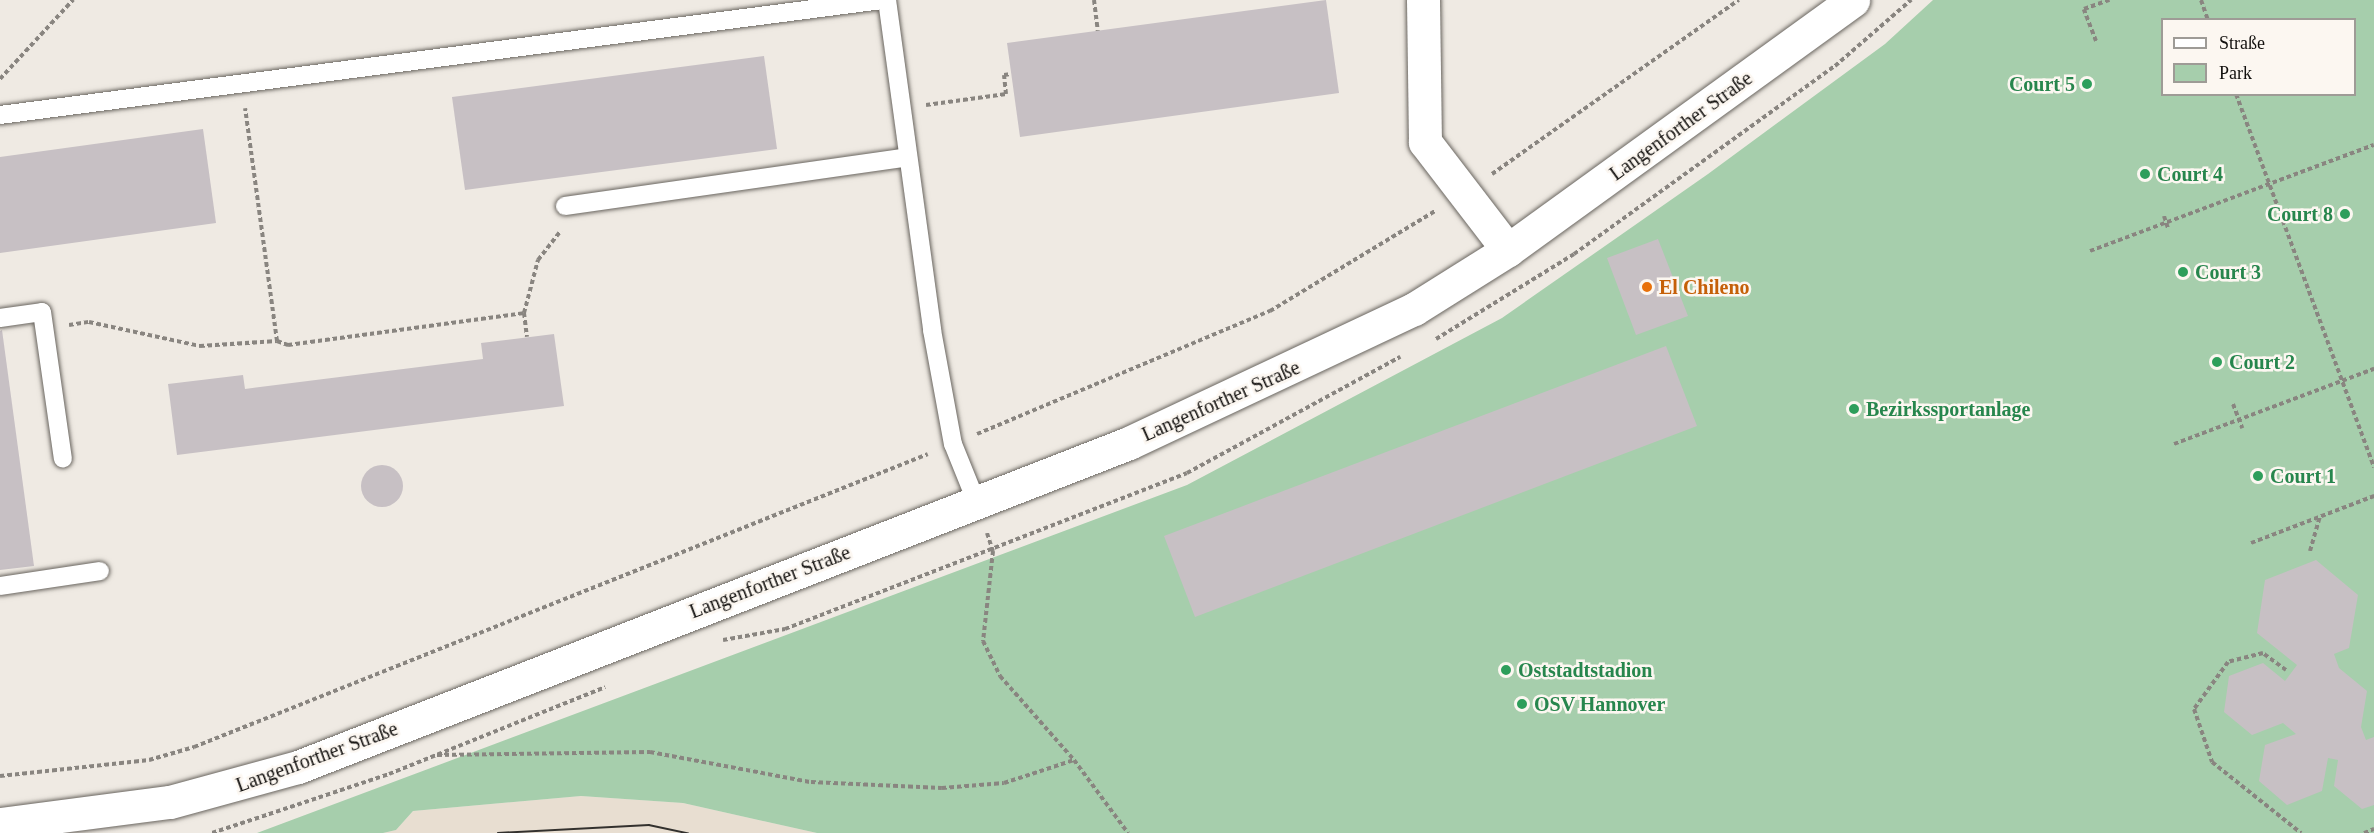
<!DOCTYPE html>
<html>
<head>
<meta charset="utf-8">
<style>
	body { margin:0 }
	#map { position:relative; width:2374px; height:833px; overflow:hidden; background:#efeae3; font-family:Georgia,serif }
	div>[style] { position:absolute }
	.built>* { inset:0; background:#e8ded1 }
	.green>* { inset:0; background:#a6ceac }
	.building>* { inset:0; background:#c7c0c4 }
	.round { border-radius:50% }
	.path>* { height:4px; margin-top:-2px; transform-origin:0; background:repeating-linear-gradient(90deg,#898580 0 4.5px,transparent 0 7.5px) }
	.roads { filter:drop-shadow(0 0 2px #69655f) drop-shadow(0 0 2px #69655f) }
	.lane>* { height:18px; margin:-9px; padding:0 9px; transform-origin:9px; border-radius:9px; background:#fff }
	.street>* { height:33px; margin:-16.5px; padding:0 16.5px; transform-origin:16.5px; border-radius:16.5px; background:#fff }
	.secondary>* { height:33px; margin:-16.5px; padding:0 16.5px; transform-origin:16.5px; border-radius:16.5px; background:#fff }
	.tram>* { height:1.5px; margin:-0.75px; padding:0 0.75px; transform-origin:0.75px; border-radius:0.75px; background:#33312e }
	.dots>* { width:16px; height:16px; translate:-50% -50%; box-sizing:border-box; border:3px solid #fcf7f1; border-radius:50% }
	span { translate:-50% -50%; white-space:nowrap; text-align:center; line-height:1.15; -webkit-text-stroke:5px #fcf7f1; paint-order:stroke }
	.leisure-label { font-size:20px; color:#27864d; font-weight:700 }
	.right { translate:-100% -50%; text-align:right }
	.left { translate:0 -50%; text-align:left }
	.street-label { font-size:20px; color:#12100e }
	.food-label { font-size:20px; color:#c56008; font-weight:700 }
	.legend { position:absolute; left:2161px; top:18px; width:195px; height:78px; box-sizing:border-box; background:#fcf7f1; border:2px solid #9e9b96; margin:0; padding:8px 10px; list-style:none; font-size:18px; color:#12100e }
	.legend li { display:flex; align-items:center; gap:12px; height:30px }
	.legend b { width:30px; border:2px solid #9e9b96 }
</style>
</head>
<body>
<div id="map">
	<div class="built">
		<div style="clip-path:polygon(581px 796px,683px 803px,817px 833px,383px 833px,396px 830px,413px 811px)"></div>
	</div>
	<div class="green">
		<div style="clip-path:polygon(evenodd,1933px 0,2374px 0,2374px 833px,817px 833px,683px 803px,581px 796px,413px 811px,396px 830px,383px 833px,257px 833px,1187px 485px,1502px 318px,1708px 174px,1885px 44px,1933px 0,2162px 20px,2354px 20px,2354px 94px,2162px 94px,2162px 20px)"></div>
	</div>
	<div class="building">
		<div style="clip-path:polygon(1326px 0,1339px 93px,1020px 137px,1007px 43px)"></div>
		<div style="clip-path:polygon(764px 56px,777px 149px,465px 190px,452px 97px)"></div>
		<div style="clip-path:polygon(203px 129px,216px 223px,0 253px,0 157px)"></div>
		<div style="clip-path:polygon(1658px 239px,1688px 316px,1636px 335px,1607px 258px)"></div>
		<div style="clip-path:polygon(2px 330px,34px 566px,0 570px,0 331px)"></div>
		<div style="clip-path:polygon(554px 334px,564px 406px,177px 455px,168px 384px,243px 375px,245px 389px,483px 359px,481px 343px)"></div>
		<div style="clip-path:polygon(1666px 346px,1697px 426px,1195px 617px,1164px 536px)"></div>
		<div class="round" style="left:361px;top:465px;width:42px;height:42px"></div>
		<div style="clip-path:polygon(2316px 560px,2358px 595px,2349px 648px,2334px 654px,2339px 668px,2367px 691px,2361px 727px,2366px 740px,2374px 737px,2374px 805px,2362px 809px,2334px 786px,2338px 760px,2328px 758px,2322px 791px,2287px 805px,2259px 781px,2265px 745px,2296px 734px,2283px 723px,2252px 735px,2224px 712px,2229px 676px,2263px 663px,2285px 681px,2297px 665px,2257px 633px,2265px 580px)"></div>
	</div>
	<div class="path">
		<div style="left:1094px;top:0;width:31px;rotate:83deg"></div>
		<div style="left:2201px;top:0;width:21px;rotate:71deg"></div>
		<div style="left:2096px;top:41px;width:34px;rotate:-111deg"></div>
		<div style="left:2084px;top:9px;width:27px;rotate:-20deg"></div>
		<div style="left:0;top:79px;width:108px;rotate:-47.3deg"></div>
		<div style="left:2236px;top:94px;width:398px;rotate:69.7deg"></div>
		<div style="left:926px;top:105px;width:81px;rotate:-7.8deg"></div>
		<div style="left:1006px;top:94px;width:19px;rotate:-96deg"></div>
		<div style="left:1004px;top:75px;width:7px;rotate:-8deg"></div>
		<div style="left:1492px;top:174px;width:302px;rotate:-35.2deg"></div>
		<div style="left:2164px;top:216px;width:13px;rotate:72deg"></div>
		<div style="left:2090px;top:251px;width:303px;rotate:-20.5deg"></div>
		<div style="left:524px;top:313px;width:24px;rotate:83deg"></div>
		<div style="left:69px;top:325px;width:20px;rotate:-9deg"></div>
		<div style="left:89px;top:322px;width:114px;rotate:12.2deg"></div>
		<div style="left:200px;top:346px;width:77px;rotate:-3.7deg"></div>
		<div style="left:277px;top:341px;width:235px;rotate:-97.8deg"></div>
		<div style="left:1436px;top:339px;width:162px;rotate:-31.6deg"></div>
		<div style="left:1574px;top:254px;width:322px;rotate:-35.8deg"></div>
		<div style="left:1835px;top:66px;width:101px;rotate:-41deg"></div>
		<div style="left:277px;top:341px;width:12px;rotate:20deg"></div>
		<div style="left:288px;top:345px;width:238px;rotate:-7.7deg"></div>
		<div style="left:524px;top:313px;width:55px;rotate:-75.2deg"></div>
		<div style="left:538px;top:260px;width:37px;rotate:-52deg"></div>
		<div style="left:2233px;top:404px;width:26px;rotate:69deg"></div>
		<div style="left:977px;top:434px;width:318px;rotate:-22.8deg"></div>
		<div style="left:1270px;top:311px;width:193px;rotate:-31.2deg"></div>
		<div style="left:2174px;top:444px;width:214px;rotate:-20.6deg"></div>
		<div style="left:987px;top:533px;width:19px;rotate:72deg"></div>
		<div style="left:993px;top:551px;width:91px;rotate:96.3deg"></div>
		<div style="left:983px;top:641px;width:39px;rotate:64deg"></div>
		<div style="left:1000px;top:676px;width:112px;rotate:48.6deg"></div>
		<div style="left:1074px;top:760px;width:91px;rotate:53.5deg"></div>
		<div style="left:2251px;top:543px;width:132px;rotate:-20.9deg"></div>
		<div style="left:2310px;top:551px;width:35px;rotate:-74deg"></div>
		<div style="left:723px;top:640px;width:63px;rotate:-10.1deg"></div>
		<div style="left:785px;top:629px;width:431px;rotate:-21.2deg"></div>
		<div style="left:1187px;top:473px;width:243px;rotate:-28.6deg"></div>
		<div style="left:2286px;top:670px;width:29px;rotate:-144deg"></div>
		<div style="left:2263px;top:653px;width:36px;rotate:166deg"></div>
		<div style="left:2228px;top:662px;width:58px;rotate:125.9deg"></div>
		<div style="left:2194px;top:709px;width:56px;rotate:71.2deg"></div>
		<div style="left:2212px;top:762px;width:114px;rotate:38.6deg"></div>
		<div style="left:437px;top:755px;width:213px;rotate:-0.8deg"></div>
		<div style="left:650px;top:752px;width:164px;rotate:10.6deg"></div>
		<div style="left:811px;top:782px;width:131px;rotate:2.6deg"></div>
		<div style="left:942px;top:788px;width:62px;rotate:-4.6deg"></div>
		<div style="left:1004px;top:783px;width:74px;rotate:-18.2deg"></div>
		<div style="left:0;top:776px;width:150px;rotate:-6.1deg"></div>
		<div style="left:149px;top:760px;width:47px;rotate:-16.1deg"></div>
		<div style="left:194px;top:747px;width:790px;rotate:-21.76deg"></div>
		<div style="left:212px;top:833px;width:187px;rotate:-18.4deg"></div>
		<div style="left:389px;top:774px;width:233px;rotate:-21.9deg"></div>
		<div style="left:2364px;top:833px;width:11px;rotate:-22deg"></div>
	</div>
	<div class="roads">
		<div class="lane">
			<div style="left:887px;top:0;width:333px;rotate:82.2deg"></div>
			<div style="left:932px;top:330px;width:116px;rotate:79.6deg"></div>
			<div style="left:953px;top:444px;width:61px;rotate:68deg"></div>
			<div style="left:0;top:115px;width:889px;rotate:-7.43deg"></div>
			<div style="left:565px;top:206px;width:346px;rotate:-8.1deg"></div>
			<div style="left:0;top:318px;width:42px;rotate:-8.1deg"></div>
			<div style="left:42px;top:312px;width:148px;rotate:81.9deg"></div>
			<div style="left:0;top:586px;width:101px;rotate:-8.5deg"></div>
		</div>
		<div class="street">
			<div style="left:1423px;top:0;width:142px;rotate:89.2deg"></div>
			<div style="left:1425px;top:142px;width:136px;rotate:52.5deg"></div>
		</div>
		<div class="secondary">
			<div style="left:0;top:824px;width:171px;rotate:-7.4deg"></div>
			<div style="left:170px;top:802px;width:133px;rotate:-15.3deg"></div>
			<div style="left:298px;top:767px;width:892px;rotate:-21.3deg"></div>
			<div style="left:1129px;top:443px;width:315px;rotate:-25.2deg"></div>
			<div style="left:1414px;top:309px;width:111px;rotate:-32.1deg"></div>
			<div style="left:1508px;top:250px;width:426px;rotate:-35.9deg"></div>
		</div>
	</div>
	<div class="tram">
		<div style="left:498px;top:833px;width:151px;rotate:-3deg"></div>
		<div style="left:649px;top:825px;width:40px;rotate:12deg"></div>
	</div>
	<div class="dots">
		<div style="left:2087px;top:84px;background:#2e9e5b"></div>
		<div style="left:2145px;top:174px;background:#2e9e5b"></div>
		<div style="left:2345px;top:214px;background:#2e9e5b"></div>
		<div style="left:2183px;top:272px;background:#2e9e5b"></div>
		<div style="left:1647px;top:287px;background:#e8710a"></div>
		<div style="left:2217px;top:362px;background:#2e9e5b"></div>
		<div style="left:1854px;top:409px;background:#2e9e5b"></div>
		<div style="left:2258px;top:476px;background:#2e9e5b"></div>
		<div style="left:1506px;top:670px;background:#2e9e5b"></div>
		<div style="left:1522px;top:704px;background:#2e9e5b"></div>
	</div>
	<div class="leisure-label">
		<span class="right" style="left:2075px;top:84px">Court 5</span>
		<span class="left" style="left:2157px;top:174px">Court 4</span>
		<span class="right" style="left:2333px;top:214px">Court 8</span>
		<span class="left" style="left:2195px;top:272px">Court 3</span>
		<span class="left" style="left:2229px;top:362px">Court 2</span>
		<span class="left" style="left:1866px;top:409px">Bezirkssportanlage</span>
		<span class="left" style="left:2270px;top:476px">Court 1</span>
		<span class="left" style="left:1518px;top:670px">Oststadtstadion</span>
		<span class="left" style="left:1534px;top:704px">OSV Hannover</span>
	</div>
	<div class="street-label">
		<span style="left:1681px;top:126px;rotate:-36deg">Langenforther Straße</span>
		<span style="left:1221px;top:401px;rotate:-24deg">Langenforther Straße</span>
		<span style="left:770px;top:582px;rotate:-21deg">Langenforther Straße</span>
		<span style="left:317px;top:757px;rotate:-20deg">Langenforther Straße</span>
	</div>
	<div class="food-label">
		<span class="left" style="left:1659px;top:287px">El Chileno</span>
	</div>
	<ul class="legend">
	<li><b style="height:8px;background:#fff"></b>Straße</li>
	<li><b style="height:16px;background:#a6ceac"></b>Park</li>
	</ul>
</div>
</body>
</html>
